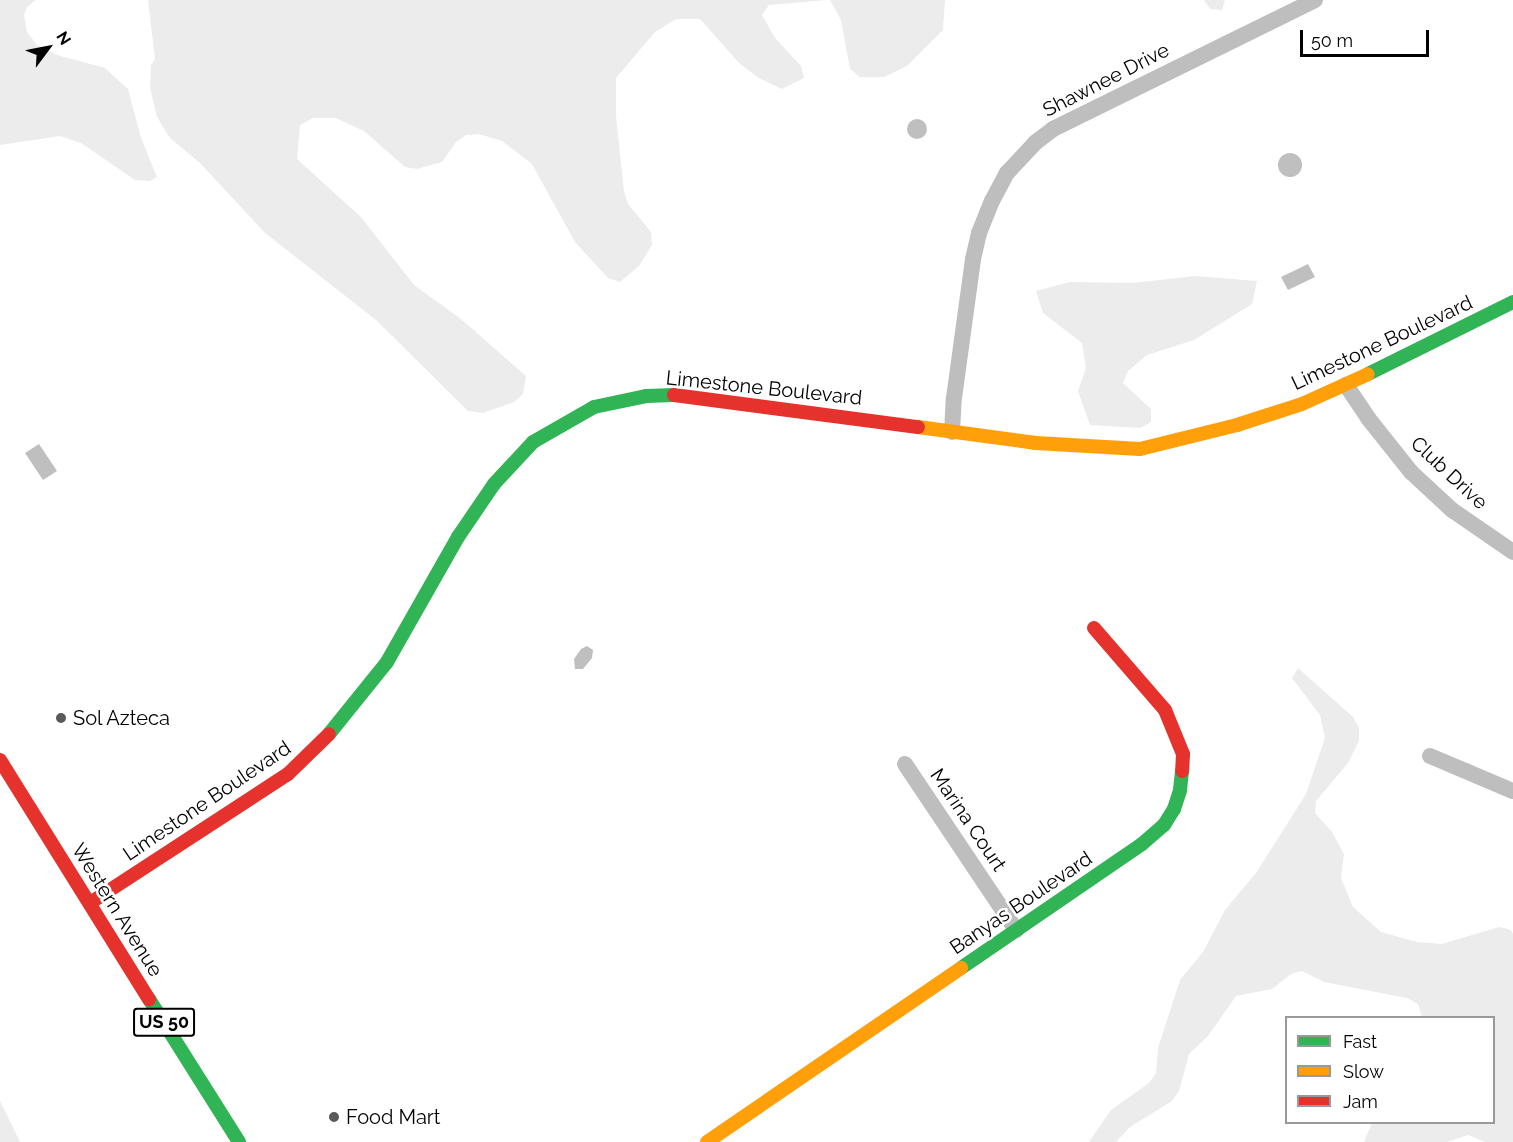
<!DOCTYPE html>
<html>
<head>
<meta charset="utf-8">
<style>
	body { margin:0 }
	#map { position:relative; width:1513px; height:1142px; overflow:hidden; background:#fff; font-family:Raleway,sans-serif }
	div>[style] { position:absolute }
	.green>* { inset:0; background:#ececec }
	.water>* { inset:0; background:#bfbfbf }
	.round { border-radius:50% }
	.street>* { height:16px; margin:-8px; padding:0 8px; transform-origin:8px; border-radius:8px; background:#bebebe }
	.fast>* { height:14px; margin:-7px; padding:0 7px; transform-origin:7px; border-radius:7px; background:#30b455 }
	.slow>* { height:14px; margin:-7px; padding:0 7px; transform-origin:7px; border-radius:7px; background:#ff9f0a }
	.jam>* { height:14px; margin:-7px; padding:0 7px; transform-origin:7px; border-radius:7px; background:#e5322d }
	.dots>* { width:16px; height:16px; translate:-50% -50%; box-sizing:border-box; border:3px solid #fff; border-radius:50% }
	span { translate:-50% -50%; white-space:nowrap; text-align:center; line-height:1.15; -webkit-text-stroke:5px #fff; paint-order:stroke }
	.shield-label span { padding:2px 4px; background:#fff; border:2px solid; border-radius:4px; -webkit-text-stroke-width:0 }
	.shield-label { font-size:18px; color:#000; font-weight:700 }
	.street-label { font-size:20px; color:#000 }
	.poi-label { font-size:20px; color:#000 }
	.left { translate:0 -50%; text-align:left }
	.legend { position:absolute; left:1285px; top:1016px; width:210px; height:108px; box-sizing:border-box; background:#fff; border:2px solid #999; margin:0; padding:8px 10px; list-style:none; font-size:18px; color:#000 }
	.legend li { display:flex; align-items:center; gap:12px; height:30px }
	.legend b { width:30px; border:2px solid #999 }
	.north { position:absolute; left:18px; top:18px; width:60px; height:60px; -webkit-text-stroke:4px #fff; paint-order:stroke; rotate:58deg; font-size:16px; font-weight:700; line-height:24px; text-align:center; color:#000 }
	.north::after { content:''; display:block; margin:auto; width:21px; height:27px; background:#000; clip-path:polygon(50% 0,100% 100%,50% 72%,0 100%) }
	.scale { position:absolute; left:1300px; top:30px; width:129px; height:27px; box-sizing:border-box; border:3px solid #000; border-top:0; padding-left:8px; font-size:18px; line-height:21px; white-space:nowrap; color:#000; -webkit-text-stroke:4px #fff; paint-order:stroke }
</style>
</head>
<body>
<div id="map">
	<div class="green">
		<div style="clip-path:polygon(0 0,36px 0,27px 7px,24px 15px,27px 32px,37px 45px,57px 55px,105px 68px,128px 89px,141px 138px,157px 177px,150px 181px,135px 180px,81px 143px,60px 136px,0 145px)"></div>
		<div style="clip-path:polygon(148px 0,827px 0,769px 5px,762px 15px,775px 38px,801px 66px,804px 78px,782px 89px,759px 78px,740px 64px,700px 19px,676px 19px,655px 32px,616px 78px,616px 116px,624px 191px,628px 204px,651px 232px,652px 245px,639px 266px,620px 282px,608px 278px,575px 242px,532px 164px,502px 141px,479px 134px,466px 135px,456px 142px,442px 162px,417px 169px,405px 167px,364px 131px,336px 118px,313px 118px,300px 125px,297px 159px,361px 217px,414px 285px,461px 319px,526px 376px,523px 394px,514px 402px,483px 413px,468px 411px,376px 320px,265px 233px,200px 163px,170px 138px,157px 117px,150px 88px,151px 65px,155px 59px)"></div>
		<div style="clip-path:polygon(830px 0,945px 0,943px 30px,907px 66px,884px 77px,860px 77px,850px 69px,841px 20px)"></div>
		<div style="clip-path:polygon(1204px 0,1225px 0,1222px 10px,1210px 9px)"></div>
		<div style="clip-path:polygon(1195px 276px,1257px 281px,1252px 304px,1194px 340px,1147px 355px,1128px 371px,1123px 383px,1151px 409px,1151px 422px,1140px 428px,1090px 425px,1078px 391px,1086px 368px,1082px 343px,1043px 313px,1036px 291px,1070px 282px,1133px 283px)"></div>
		<div style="clip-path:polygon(1298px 668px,1353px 717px,1359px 728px,1359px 741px,1348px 763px,1316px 801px,1315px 813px,1332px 832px,1344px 854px,1341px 878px,1353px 907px,1381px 932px,1417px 942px,1442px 944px,1499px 927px,1511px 930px,1513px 934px,1513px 1142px,1485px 1142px,1468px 1135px,1447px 1142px,1364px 1142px,1372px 1123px,1494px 1122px,1494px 1018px,1422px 1017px,1418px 1004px,1407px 998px,1324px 982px,1302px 971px,1291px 974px,1272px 989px,1236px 996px,1208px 1036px,1189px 1054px,1179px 1091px,1172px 1101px,1130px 1127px,1116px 1142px,1089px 1142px,1111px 1110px,1149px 1083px,1156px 1073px,1158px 1048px,1180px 980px,1203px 952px,1225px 910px,1256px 873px,1306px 794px,1325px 738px,1320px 715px,1292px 678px)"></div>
		<div style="clip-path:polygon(0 1101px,20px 1142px,0 1142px)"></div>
	</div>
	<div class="water">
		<div class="round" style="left:907px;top:119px;width:20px;height:20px"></div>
		<div class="round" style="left:1278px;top:153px;width:24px;height:24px"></div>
		<div style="clip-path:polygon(1308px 264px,1315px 277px,1288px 290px,1281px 277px)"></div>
		<div style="clip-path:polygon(39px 444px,57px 471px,43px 480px,25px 453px)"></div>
		<div style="clip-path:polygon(587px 646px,593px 650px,592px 658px,583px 669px,575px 669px,574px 659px,581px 649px)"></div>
	</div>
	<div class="street">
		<div style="left:1346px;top:385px;width:40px;rotate:56deg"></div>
		<div style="left:1368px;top:418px;width:69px;rotate:51.5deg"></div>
		<div style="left:1411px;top:472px;width:56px;rotate:42.8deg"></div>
		<div style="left:1452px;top:510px;width:74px;rotate:34.5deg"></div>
		<div style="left:952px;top:432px;width:34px;rotate:-87deg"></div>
		<div style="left:954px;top:398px;width:140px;rotate:-82.2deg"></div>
		<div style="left:973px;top:259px;width:27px;rotate:-77deg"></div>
		<div style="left:979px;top:233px;width:35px;rotate:-68deg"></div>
		<div style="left:992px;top:201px;width:32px;rotate:-62deg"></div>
		<div style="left:1007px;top:173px;width:42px;rotate:-46.9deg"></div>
		<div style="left:1036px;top:142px;width:21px;rotate:-37deg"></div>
		<div style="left:1053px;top:129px;width:292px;rotate:-26.2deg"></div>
		<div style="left:1430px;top:756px;width:90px;rotate:22.9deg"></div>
		<div style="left:905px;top:764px;width:200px;rotate:56.2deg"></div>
	</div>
	<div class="fast">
		<div style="left:1368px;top:374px;width:162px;rotate:-26.4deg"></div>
		<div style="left:329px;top:734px;width:92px;rotate:-51.1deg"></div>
		<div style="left:387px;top:662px;width:144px;rotate:-60.4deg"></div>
		<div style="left:458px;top:537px;width:64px;rotate:-55.8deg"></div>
		<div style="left:494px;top:484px;width:57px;rotate:-47.1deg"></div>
		<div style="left:533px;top:442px;width:70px;rotate:-29.8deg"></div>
		<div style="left:594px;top:407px;width:53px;rotate:-11.9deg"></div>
		<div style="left:646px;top:396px;width:28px;rotate:-2deg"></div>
		<div style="left:961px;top:968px;width:219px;rotate:-34.4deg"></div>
		<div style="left:1142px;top:844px;width:29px;rotate:-41deg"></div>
		<div style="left:1164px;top:825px;width:19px;rotate:-58deg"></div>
		<div style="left:1174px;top:809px;width:20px;rotate:-72deg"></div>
		<div style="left:1180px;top:790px;width:19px;rotate:-84deg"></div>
		<div style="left:149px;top:999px;width:169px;rotate:57.8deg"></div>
	</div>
	<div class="slow">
		<div style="left:918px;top:427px;width:119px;rotate:7.7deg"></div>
		<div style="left:1036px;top:443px;width:104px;rotate:3.3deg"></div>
		<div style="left:1140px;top:449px;width:100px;rotate:-13.9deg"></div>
		<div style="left:1237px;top:425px;width:68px;rotate:-17.9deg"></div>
		<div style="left:1302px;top:404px;width:72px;rotate:-24.4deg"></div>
		<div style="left:707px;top:1142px;width:308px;rotate:-34.4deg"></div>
	</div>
	<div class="jam">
		<div style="left:674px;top:395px;width:246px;rotate:7.5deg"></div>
		<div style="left:1094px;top:628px;width:108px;rotate:49.1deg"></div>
		<div style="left:1165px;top:710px;width:48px;rotate:67.8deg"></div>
		<div style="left:1183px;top:754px;width:17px;rotate:93deg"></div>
		<div style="left:0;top:760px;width:282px;rotate:58.1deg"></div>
		<div style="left:90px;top:903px;width:236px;rotate:-33.1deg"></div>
		<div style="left:288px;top:774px;width:57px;rotate:-44.3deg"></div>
	</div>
	<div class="dots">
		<div style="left:61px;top:718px;background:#595959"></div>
		<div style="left:334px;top:1117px;background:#595959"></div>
	</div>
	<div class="shield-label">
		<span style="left:164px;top:1022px">US 50</span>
	</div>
	<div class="street-label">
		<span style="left:1106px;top:80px;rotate:-27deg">Shawnee Drive</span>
		<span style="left:1382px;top:343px;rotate:-25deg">Limestone Boulevard</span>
		<span style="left:764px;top:388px;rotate:6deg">Limestone Boulevard</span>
		<span style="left:1449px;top:473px;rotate:43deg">Club Drive</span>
		<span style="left:207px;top:801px;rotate:-34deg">Limestone Boulevard</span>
		<span style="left:968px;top:820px;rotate:56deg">Marina Court</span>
		<span style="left:1021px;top:903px;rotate:-34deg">Banyas Boulevard</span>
		<span style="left:117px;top:910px;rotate:58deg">Western Avenue</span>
	</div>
	<div class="poi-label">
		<span class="left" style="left:73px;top:718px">Sol Azteca</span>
		<span class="left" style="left:346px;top:1117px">Food Mart</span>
	</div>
	<ul class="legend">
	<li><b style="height:8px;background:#30b455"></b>Fast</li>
	<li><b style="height:8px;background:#ff9f0a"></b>Slow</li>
	<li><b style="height:8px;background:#e5322d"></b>Jam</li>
	</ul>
	<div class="north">N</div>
	<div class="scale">50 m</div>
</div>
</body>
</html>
